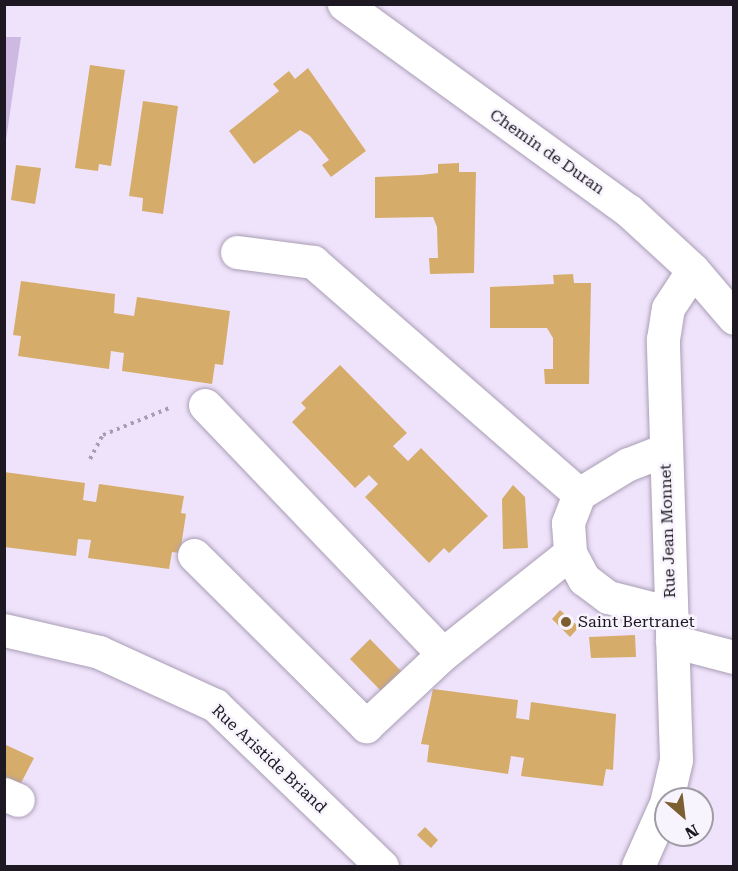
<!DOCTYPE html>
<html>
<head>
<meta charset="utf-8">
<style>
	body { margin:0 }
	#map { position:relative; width:738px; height:871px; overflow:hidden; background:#efe3fb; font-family:"Roboto Serif",serif }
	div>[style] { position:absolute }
	.green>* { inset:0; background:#ceb9e3 }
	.building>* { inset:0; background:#d6ac6a }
	.path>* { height:4px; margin-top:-2px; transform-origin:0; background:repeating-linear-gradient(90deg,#a69db0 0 3px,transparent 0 7.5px) }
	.roads { filter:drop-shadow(0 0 2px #a99eb5) drop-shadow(0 0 2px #a99eb5) }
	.minor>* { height:33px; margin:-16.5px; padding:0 16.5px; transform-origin:16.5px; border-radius:16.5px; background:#fff }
	.dots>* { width:16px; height:16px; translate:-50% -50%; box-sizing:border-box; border:3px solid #f8f4fd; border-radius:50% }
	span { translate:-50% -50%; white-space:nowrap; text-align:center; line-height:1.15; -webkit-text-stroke:5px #f8f4fd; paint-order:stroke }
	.street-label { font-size:16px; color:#1d1821 }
	.poi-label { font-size:16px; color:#1d1821 }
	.left { translate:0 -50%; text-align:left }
	.frame { position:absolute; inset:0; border:6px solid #1d1821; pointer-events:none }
	.north { position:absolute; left:654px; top:787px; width:60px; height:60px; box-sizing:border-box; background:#f8f4fd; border:2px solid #a09ca5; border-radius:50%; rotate:152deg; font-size:16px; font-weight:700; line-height:24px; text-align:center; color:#1d1821 }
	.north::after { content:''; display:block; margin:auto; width:21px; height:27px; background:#7b5f31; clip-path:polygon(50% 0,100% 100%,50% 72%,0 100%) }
</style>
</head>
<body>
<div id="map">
	<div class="green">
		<div style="clip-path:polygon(5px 37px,21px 37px,5px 147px,4px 37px)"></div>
	</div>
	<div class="building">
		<div style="clip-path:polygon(90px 65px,125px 70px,111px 166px,99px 164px,98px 171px,75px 168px)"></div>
		<div style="clip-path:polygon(308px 68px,366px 151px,331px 177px,322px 165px,329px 160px,310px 136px,300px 130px,254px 164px,229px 131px,279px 91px,273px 84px,289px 71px,295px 79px)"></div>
		<div style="clip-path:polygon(143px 101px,178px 106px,163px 214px,142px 211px,143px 198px,129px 196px)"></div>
		<div style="clip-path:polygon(459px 163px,459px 172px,476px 172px,474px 273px,430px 274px,429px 258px,438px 258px,437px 227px,433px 217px,375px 218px,375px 177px,421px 175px,438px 173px,438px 164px)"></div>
		<div style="clip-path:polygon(16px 165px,41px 168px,35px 204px,11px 200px)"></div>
		<div style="clip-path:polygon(573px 274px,574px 283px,591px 283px,589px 384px,545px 384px,544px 369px,553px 369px,553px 338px,547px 328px,490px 328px,490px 287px,554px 284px,553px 275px)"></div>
		<div style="clip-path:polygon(21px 281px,115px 294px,114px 313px,134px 316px,137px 297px,230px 311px,223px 365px,215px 364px,212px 384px,122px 371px,124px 353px,111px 351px,109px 369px,18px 356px,21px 336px,13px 335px)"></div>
		<div style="clip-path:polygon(340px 365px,407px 433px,393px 446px,408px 461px,421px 448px,488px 516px,449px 553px,444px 548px,429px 563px,365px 497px,378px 484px,369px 475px,355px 488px,292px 422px,306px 408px,301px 403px)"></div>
		<div style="clip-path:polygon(4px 472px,85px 483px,83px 500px,96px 502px,99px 484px,184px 496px,181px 513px,186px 514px,180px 553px,172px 552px,169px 569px,88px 558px,91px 540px,78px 539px,76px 556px,4px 547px)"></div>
		<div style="clip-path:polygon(513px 485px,525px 497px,528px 548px,503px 549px,502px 499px)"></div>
		<div style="clip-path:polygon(560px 610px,579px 627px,570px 637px,552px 619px)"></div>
		<div style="clip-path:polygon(635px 635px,636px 657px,591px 658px,589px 637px)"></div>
		<div style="clip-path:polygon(370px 639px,402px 672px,382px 692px,350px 659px)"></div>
		<div style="clip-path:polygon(433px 689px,518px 700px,516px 718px,529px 720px,531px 702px,616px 714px,613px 770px,606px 769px,603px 786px,521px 776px,524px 758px,511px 756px,508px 774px,427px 762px,429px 745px,421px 744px)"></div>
		<div style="clip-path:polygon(4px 744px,34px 758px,20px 785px,4px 777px)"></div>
		<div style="clip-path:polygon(425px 827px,438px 840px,431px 848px,417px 835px)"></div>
	</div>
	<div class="path">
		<div style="left:90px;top:459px;width:27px;rotate:-62deg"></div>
		<div style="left:103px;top:435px;width:74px;rotate:-22.1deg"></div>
	</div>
	<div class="roads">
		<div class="minor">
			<div style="left:344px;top:4px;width:351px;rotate:36deg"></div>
			<div style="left:628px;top:210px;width:88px;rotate:42.7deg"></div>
			<div style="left:693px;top:270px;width:63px;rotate:49.5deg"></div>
			<div style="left:237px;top:252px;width:77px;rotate:7.5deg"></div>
			<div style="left:313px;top:262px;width:353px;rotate:41.1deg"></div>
			<div style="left:205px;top:405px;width:344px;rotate:46.3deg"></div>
			<div style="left:443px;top:654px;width:162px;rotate:-38.5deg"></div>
			<div style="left:665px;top:450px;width:40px;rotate:159deg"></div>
			<div style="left:628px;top:464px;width:57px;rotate:148.5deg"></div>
			<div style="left:579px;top:494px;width:31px;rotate:111deg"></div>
			<div style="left:568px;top:523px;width:30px;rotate:86deg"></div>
			<div style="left:570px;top:553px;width:30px;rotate:62deg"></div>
			<div style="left:584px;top:579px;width:30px;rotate:37deg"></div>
			<div style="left:608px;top:597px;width:65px;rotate:14.3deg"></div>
			<div style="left:194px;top:555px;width:243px;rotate:44.8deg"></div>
			<div style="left:366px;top:726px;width:105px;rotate:-43.1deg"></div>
			<div style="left:4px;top:630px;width:98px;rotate:13deg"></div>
			<div style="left:99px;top:652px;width:128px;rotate:24.6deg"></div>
			<div style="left:215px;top:705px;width:232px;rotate:44deg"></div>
			<div style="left:672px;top:641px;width:64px;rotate:14.5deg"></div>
			<div style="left:4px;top:794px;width:15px;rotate:23deg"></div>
			<div style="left:667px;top:799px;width:40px;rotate:-77deg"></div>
			<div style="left:676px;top:760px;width:421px;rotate:-91.8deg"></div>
			<div style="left:663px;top:339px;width:31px;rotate:-81deg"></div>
			<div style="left:668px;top:308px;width:45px;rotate:-56.7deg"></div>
			<div style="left:638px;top:866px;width:69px;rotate:-66deg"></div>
		</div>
	</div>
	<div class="dots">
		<div style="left:566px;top:622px;background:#7b5f31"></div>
	</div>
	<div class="street-label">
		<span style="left:547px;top:152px;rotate:35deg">Chemin de Duran</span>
		<span style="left:668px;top:531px;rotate:-92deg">Rue Jean Monnet</span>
		<span style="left:269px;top:759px;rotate:43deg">Rue Aristide Briand</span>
	</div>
	<div class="poi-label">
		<span class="left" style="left:578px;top:622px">Saint Bertranet</span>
	</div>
	<div class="frame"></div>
	<div class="north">N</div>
</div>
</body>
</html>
